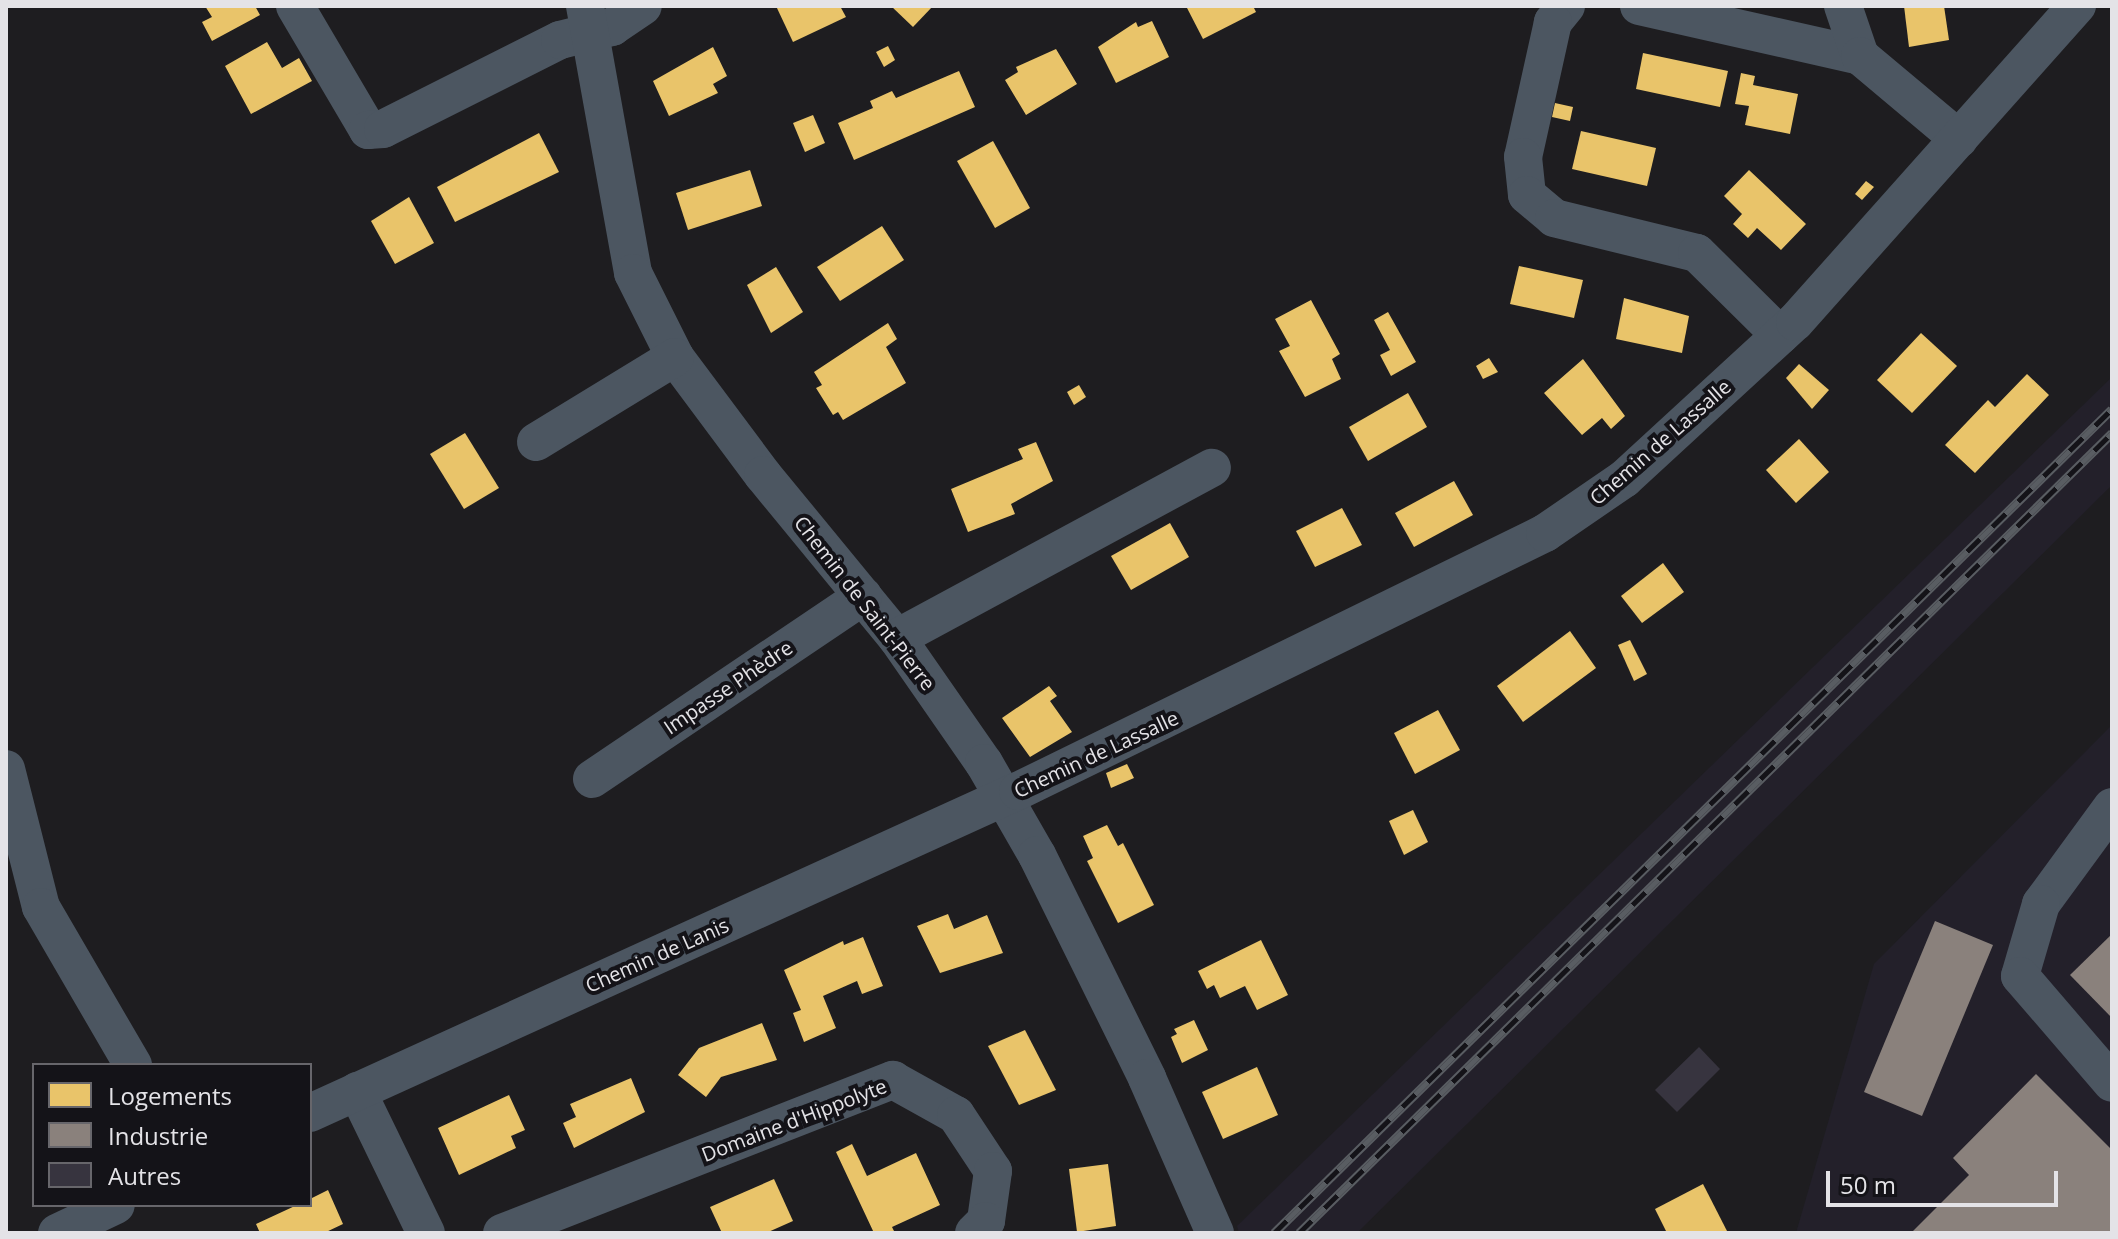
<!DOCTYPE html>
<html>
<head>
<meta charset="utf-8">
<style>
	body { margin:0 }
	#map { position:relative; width:2118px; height:1239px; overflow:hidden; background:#1e1d20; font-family:"Open Sans",sans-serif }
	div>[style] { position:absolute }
	.built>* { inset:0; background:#23202a }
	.homes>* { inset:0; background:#e9c46a }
	.industry>* { inset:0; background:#8a817c }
	.building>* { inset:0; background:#37343f }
	.minor>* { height:38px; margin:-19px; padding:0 19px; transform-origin:19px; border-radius:19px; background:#4c5661 }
	.rail>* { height:9px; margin-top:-4.5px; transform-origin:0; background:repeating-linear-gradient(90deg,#141318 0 18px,#595d62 0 36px); box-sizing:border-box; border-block:2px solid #595d62 }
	span { translate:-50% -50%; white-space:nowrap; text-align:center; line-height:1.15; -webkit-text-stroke:8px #141318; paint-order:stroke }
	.street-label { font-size:20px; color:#e4e3e7 }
	.frame { position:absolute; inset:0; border:8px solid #e4e3e7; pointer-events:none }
	.legend { position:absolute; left:32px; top:1063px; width:280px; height:144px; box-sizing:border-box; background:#141318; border:2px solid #67666b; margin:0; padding:10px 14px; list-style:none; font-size:24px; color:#e4e3e7 }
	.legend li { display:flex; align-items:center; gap:16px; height:40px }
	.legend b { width:40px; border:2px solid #67666b }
	.scale { position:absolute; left:1826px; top:1171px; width:232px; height:36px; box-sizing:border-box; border:4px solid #e4e3e7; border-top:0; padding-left:10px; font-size:24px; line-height:28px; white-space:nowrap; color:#e4e3e7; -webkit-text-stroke:6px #141318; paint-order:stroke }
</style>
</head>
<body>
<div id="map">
	<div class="built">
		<div style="clip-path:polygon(2112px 377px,2112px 485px,1357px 1233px,1239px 1233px,1237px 1226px)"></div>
		<div style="clip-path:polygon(2112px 725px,2112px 1233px,1796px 1233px,1874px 964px)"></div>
	</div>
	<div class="homes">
		<div style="clip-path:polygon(205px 6px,255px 6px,260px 15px,212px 41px,202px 22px,212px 17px)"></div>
		<div style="clip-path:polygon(776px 6px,840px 6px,846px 17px,793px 42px)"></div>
		<div style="clip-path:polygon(891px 6px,933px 6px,913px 27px)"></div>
		<div style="clip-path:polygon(1186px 6px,1253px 6px,1256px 12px,1203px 39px)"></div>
		<div style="clip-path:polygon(1904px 6px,1944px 6px,1949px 40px,1909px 47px)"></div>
		<div style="clip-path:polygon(1152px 21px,1169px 57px,1116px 83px,1098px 47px,1136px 22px,1138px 27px)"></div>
		<div style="clip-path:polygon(267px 42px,282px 68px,299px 58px,312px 81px,251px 114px,225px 66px)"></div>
		<div style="clip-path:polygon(888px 46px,895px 60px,884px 67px,876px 52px)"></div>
		<div style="clip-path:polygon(713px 47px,727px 76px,713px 84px,718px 93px,669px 116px,653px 81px)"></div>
		<div style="clip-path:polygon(1056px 49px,1077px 84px,1026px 115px,1005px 80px,1018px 72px,1016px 67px)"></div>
		<div style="clip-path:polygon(1643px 53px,1728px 71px,1720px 107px,1636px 89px)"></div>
		<div style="clip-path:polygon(959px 71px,975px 107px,854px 160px,838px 123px,873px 108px,870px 101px,892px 91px,896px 98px)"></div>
		<div style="clip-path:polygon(1741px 73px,1755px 76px,1753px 85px,1798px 94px,1790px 134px,1745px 125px,1749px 106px,1735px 104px)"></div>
		<div style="clip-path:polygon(1555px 103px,1573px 107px,1570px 121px,1552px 117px)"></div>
		<div style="clip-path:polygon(813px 115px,825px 143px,805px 152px,793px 123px)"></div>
		<div style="clip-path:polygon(1581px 131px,1656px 148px,1647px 186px,1572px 169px)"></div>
		<div style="clip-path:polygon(539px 133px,559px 172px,455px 222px,437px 187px)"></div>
		<div style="clip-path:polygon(993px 141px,1030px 208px,995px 228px,957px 161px)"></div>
		<div style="clip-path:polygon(750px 170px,762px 206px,688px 230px,676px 193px)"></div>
		<div style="clip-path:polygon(1749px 170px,1806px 224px,1781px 250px,1757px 228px,1748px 238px,1733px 224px,1742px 214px,1724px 196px)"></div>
		<div style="clip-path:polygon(1866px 181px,1874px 187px,1862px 200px,1855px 194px)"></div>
		<div style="clip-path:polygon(409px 197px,434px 243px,395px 264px,371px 221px)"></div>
		<div style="clip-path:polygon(882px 226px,904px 260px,840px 301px,817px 267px)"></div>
		<div style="clip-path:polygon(1519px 266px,1583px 280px,1574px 318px,1510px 304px)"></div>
		<div style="clip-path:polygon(776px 267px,803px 312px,771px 333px,747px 285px)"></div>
		<div style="clip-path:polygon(1624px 298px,1689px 316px,1682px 353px,1616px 339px)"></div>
		<div style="clip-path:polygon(1311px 300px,1340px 354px,1332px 359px,1341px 379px,1305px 397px,1279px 351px,1290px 346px,1275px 319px)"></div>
		<div style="clip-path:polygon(1388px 312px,1416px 362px,1391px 376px,1380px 355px,1390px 350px,1374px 320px)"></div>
		<div style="clip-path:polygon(888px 323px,897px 339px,886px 347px,906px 383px,843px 420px,838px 412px,833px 415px,816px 388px,822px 385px,814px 372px)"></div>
		<div style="clip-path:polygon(1921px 333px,1957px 366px,1912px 413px,1877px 380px)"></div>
		<div style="clip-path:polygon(1489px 358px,1498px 372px,1483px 379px,1476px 366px)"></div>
		<div style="clip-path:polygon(1583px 359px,1625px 416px,1611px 429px,1602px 418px,1582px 435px,1544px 393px)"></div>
		<div style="clip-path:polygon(1799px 364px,1829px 390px,1812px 409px,1786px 378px)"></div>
		<div style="clip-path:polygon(2027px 374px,2049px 395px,1975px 473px,1945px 445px,1988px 400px,1995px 407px)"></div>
		<div style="clip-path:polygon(1079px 385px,1086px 397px,1074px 405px,1067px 392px)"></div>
		<div style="clip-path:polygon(1408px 393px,1427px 427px,1368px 461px,1349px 427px)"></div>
		<div style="clip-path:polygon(465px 433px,499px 488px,464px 509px,430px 454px)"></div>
		<div style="clip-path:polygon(1799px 439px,1829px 472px,1796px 503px,1766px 470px)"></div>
		<div style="clip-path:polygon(1036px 442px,1053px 481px,1011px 504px,1015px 514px,968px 532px,951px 489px,1023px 459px,1018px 449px)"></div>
		<div style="clip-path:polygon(1454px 481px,1473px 515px,1414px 547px,1395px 513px)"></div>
		<div style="clip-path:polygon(1342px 508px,1362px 545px,1315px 567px,1296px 531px)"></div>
		<div style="clip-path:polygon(1170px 523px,1189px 557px,1131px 590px,1111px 556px)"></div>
		<div style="clip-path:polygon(1663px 563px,1684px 592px,1642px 623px,1621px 596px)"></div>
		<div style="clip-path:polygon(1570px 631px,1596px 668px,1523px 722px,1497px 686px)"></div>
		<div style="clip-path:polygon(1630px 640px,1647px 674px,1634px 681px,1618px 645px)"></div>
		<div style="clip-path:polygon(1049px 686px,1057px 696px,1050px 701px,1072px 732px,1030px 757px,1002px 718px)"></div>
		<div style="clip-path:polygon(1438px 710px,1460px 750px,1415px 774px,1394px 733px)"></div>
		<div style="clip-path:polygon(1127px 764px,1134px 778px,1111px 788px,1106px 773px)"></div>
		<div style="clip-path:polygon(1413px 810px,1428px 842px,1404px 855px,1389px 821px)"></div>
		<div style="clip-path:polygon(1107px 825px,1118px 846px,1123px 843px,1154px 905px,1118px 923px,1087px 861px,1093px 858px,1083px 836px)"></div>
		<div style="clip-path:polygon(948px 914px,954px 929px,987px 915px,1003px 953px,940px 973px,917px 926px)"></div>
		<div style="clip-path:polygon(863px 937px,883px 986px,862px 994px,857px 981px,823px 996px,836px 1028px,804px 1042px,793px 1013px,801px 1010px,784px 970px,843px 941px,844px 945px)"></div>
		<div style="clip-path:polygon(1261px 940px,1288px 995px,1257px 1010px,1245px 986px,1220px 998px,1214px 985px,1207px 989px,1198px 971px)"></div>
		<div style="clip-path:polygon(1194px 1020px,1208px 1050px,1182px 1063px,1171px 1037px,1177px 1034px,1174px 1029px)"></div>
		<div style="clip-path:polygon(762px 1023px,777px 1060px,721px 1077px,706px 1097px,678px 1075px,699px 1048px)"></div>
		<div style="clip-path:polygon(1025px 1030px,1056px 1090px,1019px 1105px,988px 1046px)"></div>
		<div style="clip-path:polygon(1257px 1067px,1278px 1115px,1223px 1139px,1202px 1092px)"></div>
		<div style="clip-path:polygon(631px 1078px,645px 1112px,574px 1148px,563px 1123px,576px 1117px,570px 1104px)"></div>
		<div style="clip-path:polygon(509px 1095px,525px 1130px,511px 1136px,516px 1148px,459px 1175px,438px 1128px)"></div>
		<div style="clip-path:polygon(852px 1144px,867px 1176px,916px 1153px,940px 1205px,892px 1227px,895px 1233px,874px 1233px,836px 1152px)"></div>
		<div style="clip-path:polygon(1108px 1164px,1116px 1226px,1077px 1232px,1069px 1169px)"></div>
		<div style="clip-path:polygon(774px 1179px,793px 1221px,766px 1233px,722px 1233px,710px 1207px)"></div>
		<div style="clip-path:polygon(1703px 1184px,1728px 1233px,1667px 1233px,1655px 1209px)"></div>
		<div style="clip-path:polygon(328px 1190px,343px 1224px,324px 1233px,260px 1233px,256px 1224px,297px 1205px,310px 1205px,310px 1199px)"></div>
	</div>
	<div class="industry">
		<div style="clip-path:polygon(1935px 921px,1993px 945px,1922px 1116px,1864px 1092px)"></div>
		<div style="clip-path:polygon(2112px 934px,2112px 1018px,2070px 975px)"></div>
		<div style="clip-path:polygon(2036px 1074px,2112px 1150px,2112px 1233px,1911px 1233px,1969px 1175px,1953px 1158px)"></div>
	</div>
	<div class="building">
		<div style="clip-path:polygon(1699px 1047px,1720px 1069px,1677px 1112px,1655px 1090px)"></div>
	</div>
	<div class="minor">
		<div style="left:295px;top:6px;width:144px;rotate:59.5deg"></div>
		<div style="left:368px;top:130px;width:15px;rotate:-4deg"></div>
		<div style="left:383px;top:129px;width:198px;rotate:-26.7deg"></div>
		<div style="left:560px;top:40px;width:54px;rotate:-14deg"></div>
		<div style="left:612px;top:27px;width:37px;rotate:-34deg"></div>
		<div style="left:585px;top:6px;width:271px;rotate:79.8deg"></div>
		<div style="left:633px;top:273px;width:94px;rotate:63.4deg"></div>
		<div style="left:675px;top:357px;width:147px;rotate:53.3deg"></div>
		<div style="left:763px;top:475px;width:211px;rotate:50.6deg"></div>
		<div style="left:897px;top:638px;width:152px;rotate:55.2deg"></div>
		<div style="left:984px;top:763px;width:106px;rotate:60.1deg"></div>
		<div style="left:1037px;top:855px;width:249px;rotate:63.7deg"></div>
		<div style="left:1147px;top:1078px;width:169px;rotate:66.3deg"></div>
		<div style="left:1566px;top:6px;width:21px;rotate:129deg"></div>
		<div style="left:1553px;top:22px;width:138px;rotate:102.5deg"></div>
		<div style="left:1523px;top:157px;width:38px;rotate:84deg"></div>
		<div style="left:1527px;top:195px;width:35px;rotate:40deg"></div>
		<div style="left:1554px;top:218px;width:147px;rotate:13.8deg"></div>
		<div style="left:1697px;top:253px;width:117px;rotate:44.7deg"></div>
		<div style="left:1639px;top:6px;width:227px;rotate:12.7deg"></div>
		<div style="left:1843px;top:6px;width:53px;rotate:71.2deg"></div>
		<div style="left:1860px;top:56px;width:129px;rotate:40deg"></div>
		<div style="left:536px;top:442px;width:163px;rotate:-31.4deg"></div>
		<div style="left:897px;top:638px;width:358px;rotate:-28.4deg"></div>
		<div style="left:6px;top:769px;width:142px;rotate:75.8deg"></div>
		<div style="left:41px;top:907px;width:183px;rotate:59.8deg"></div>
		<div style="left:592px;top:779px;width:327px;rotate:-34deg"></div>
		<div style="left:2112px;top:807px;width:120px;rotate:126.2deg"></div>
		<div style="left:2041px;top:904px;width:75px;rotate:106.3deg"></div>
		<div style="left:2020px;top:976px;width:141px;rotate:49.3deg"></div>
		<div style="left:357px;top:1091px;width:158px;rotate:64.1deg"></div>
		<div style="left:310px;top:1113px;width:778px;rotate:-24.46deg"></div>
		<div style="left:1018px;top:791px;width:587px;rotate:-26.08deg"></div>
		<div style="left:1545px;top:533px;width:96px;rotate:-34.4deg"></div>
		<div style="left:1624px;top:479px;width:232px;rotate:-42.6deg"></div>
		<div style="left:1795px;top:322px;width:424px;rotate:-48.3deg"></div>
		<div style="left:57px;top:1233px;width:65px;rotate:-25.4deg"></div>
		<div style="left:502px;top:1233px;width:420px;rotate:-21.4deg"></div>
		<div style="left:893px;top:1080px;width:72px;rotate:29.1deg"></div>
		<div style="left:956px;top:1115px;width:67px;rotate:56.5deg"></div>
		<div style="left:993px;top:1171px;width:50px;rotate:98deg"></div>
		<div style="left:986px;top:1221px;width:17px;rotate:135deg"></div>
	</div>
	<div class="rail">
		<div style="left:1274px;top:1233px;width:1175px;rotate:-44.52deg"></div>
		<div style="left:1299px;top:1233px;width:1141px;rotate:-44.54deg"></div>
	</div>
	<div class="street-label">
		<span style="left:1660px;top:442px;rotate:-41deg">Chemin de Lassalle</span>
		<span style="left:865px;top:603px;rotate:52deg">Chemin de Saint-Pierre</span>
		<span style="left:728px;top:687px;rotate:-34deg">Impasse Phèdre</span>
		<span style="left:1096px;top:754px;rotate:-25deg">Chemin de Lassalle</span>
		<span style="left:657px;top:955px;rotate:-24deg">Chemin de Lanis</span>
		<span style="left:794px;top:1120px;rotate:-21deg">Domaine d'Hippolyte</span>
	</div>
	<div class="frame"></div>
	<ul class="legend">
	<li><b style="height:22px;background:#e9c46a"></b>Logements</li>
	<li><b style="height:22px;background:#8a817c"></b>Industrie</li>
	<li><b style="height:22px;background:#37343f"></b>Autres</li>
	</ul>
	<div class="scale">50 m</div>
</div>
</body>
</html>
